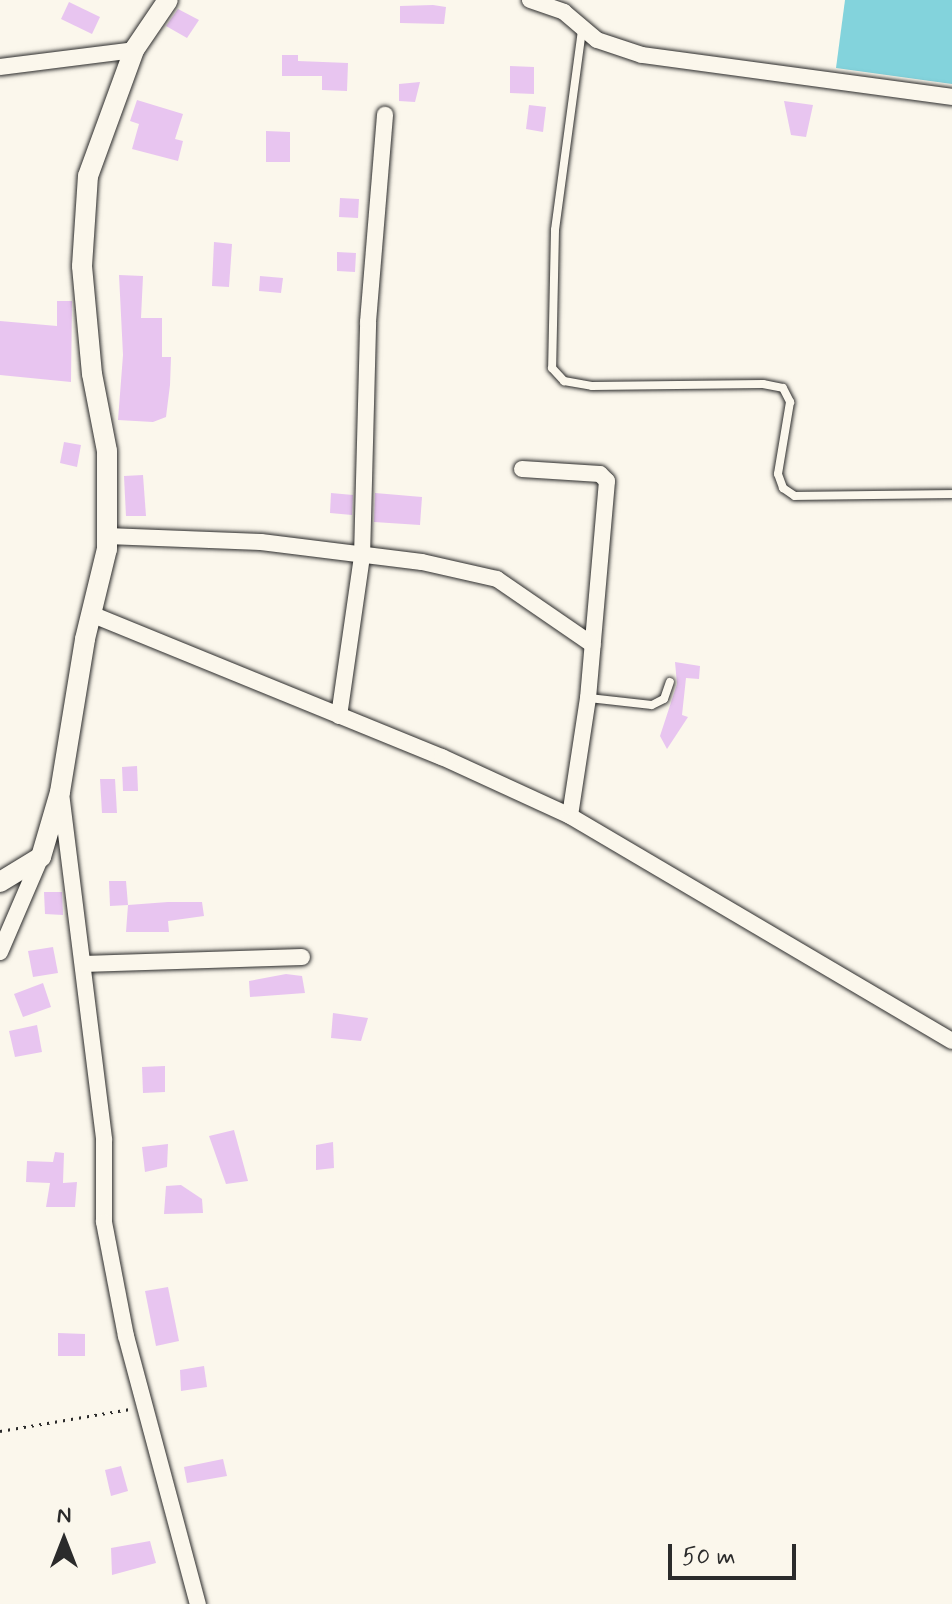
<!DOCTYPE html>
<html>
<head>
<meta charset="utf-8">
<style>
	body { margin:0 }
	#map { position:relative; width:952px; height:1604px; overflow:hidden; background:#fbf7ec; font-family:Mynerve,sans-serif }
	div>[style] { position:absolute }
	.water>* { inset:0; background:#83d3dc }
	.building>* { inset:0; background:#e8c5f0 }
	.path>* { height:3px; margin-top:-1.5px; transform-origin:0; background:repeating-linear-gradient(90deg,#2b2b2b 0 2px,transparent 0 8px) }
	.roads { filter:drop-shadow(0 0 2px #2b2b2b) drop-shadow(0 0 2px #2b2b2b) }
	.service>* { height:8px; margin:-4px; padding:0 4px; transform-origin:4px; border-radius:4px; background:#fbf7ec }
	.minor>* { height:16px; margin:-8px; padding:0 8px; transform-origin:8px; border-radius:8px; background:#fbf7ec }
	.tertiary>* { height:20px; margin:-10px; padding:0 10px; transform-origin:10px; border-radius:10px; background:#fbf7ec }
	span { translate:-50% -50%; white-space:nowrap; text-align:center; line-height:1.15; -webkit-text-stroke:6px #fbf7ec; paint-order:stroke }
	.north { position:absolute; left:24px; top:1500px; width:80px; height:80px; -webkit-text-stroke:6px #fbf7ec; paint-order:stroke; rotate:0deg; font-size:22px; font-weight:700; line-height:32px; text-align:center; color:#2b2b2b }
	.north::after { content:''; display:block; margin:auto; width:28px; height:36px; background:#2b2b2b; clip-path:polygon(50% 0,100% 100%,50% 72%,0 100%) }
	.scale { position:absolute; left:668px; top:1544px; width:128px; height:36px; box-sizing:border-box; border:4px solid #2b2b2b; border-top:0; padding-left:10px; font-size:24px; line-height:28px; white-space:nowrap; color:#2b2b2b; -webkit-text-stroke:6px #fbf7ec; paint-order:stroke }
</style>
</head>
<body>
<div id="map">
	<div class="water">
		<div style="clip-path:polygon(845px 0,952px 0,952px 84px,836px 68px)"></div>
	</div>
	<div class="building">
		<div style="clip-path:polygon(69px 2px,100px 17px,92px 34px,61px 19px)"></div>
		<div style="clip-path:polygon(433px 5px,446px 7px,444px 24px,400px 23px,400px 6px)"></div>
		<div style="clip-path:polygon(178px 9px,199px 20px,187px 38px,166px 26px)"></div>
		<div style="clip-path:polygon(282px 55px,298px 55px,298px 61px,348px 63px,347px 91px,322px 90px,322px 76px,282px 76px)"></div>
		<div style="clip-path:polygon(510px 66px,534px 67px,534px 94px,510px 93px)"></div>
		<div style="clip-path:polygon(420px 82px,415px 102px,399px 101px,399px 84px)"></div>
		<div style="clip-path:polygon(137px 100px,183px 114px,175px 139px,183px 141px,178px 161px,132px 149px,139px 124px,130px 121px)"></div>
		<div style="clip-path:polygon(784px 101px,813px 105px,806px 137px,791px 135px)"></div>
		<div style="clip-path:polygon(529px 105px,546px 107px,543px 132px,526px 129px)"></div>
		<div style="clip-path:polygon(266px 131px,290px 132px,290px 162px,266px 162px)"></div>
		<div style="clip-path:polygon(340px 198px,359px 199px,358px 218px,339px 217px)"></div>
		<div style="clip-path:polygon(214px 242px,232px 244px,229px 287px,212px 286px)"></div>
		<div style="clip-path:polygon(337px 252px,356px 253px,355px 272px,337px 271px)"></div>
		<div style="clip-path:polygon(119px 275px,143px 276px,141px 318px,162px 318px,162px 357px,171px 357px,170px 385px,166px 417px,153px 422px,118px 420px,123px 355px)"></div>
		<div style="clip-path:polygon(260px 276px,283px 278px,281px 293px,259px 291px)"></div>
		<div style="clip-path:polygon(57px 301px,72px 301px,71px 382px,0 375px,0 321px,57px 326px)"></div>
		<div style="clip-path:polygon(64px 442px,81px 445px,77px 467px,60px 463px)"></div>
		<div style="clip-path:polygon(143px 475px,146px 516px,126px 516px,124px 476px)"></div>
		<div style="clip-path:polygon(331px 493px,353px 495px,352px 515px,330px 513px)"></div>
		<div style="clip-path:polygon(375px 493px,422px 497px,420px 525px,374px 522px)"></div>
		<div style="clip-path:polygon(675px 662px,700px 666px,699px 679px,686px 678px,682px 715px,688px 717px,667px 749px,660px 736px,677px 684px)"></div>
		<div style="clip-path:polygon(137px 766px,138px 791px,123px 791px,122px 767px)"></div>
		<div style="clip-path:polygon(100px 779px,115px 779px,117px 813px,102px 813px)"></div>
		<div style="clip-path:polygon(109px 881px,126px 881px,128px 905px,110px 906px)"></div>
		<div style="clip-path:polygon(44px 892px,62px 892px,63px 915px,45px 914px)"></div>
		<div style="clip-path:polygon(168px 902px,202px 902px,204px 916px,168px 921px,169px 932px,126px 932px,128px 905px)"></div>
		<div style="clip-path:polygon(53px 947px,58px 973px,33px 977px,28px 951px)"></div>
		<div style="clip-path:polygon(286px 974px,302px 976px,305px 993px,250px 997px,249px 981px)"></div>
		<div style="clip-path:polygon(43px 983px,51px 1007px,23px 1017px,14px 994px)"></div>
		<div style="clip-path:polygon(333px 1013px,368px 1018px,361px 1041px,331px 1038px)"></div>
		<div style="clip-path:polygon(37px 1025px,42px 1052px,15px 1057px,9px 1031px)"></div>
		<div style="clip-path:polygon(165px 1066px,165px 1092px,143px 1093px,142px 1067px)"></div>
		<div style="clip-path:polygon(234px 1130px,248px 1181px,226px 1184px,209px 1136px)"></div>
		<div style="clip-path:polygon(333px 1142px,334px 1168px,316px 1170px,316px 1145px)"></div>
		<div style="clip-path:polygon(168px 1144px,167px 1167px,145px 1172px,142px 1147px)"></div>
		<div style="clip-path:polygon(55px 1152px,64px 1153px,63px 1183px,77px 1182px,75px 1207px,46px 1207px,50px 1183px,26px 1182px,27px 1161px,53px 1162px)"></div>
		<div style="clip-path:polygon(181px 1185px,202px 1199px,203px 1213px,164px 1214px,166px 1186px)"></div>
		<div style="clip-path:polygon(168px 1287px,179px 1341px,156px 1346px,145px 1291px)"></div>
		<div style="clip-path:polygon(58px 1333px,85px 1334px,85px 1356px,58px 1356px)"></div>
		<div style="clip-path:polygon(204px 1366px,207px 1387px,181px 1391px,180px 1370px)"></div>
		<div style="clip-path:polygon(223px 1459px,227px 1476px,187px 1483px,184px 1467px)"></div>
		<div style="clip-path:polygon(121px 1466px,128px 1491px,111px 1496px,105px 1470px)"></div>
		<div style="clip-path:polygon(150px 1541px,156px 1563px,112px 1575px,111px 1548px)"></div>
	</div>
	<div class="path">
		<div style="left:0;top:1431px;width:132px;rotate:-9.6deg"></div>
	</div>
	<div class="roads">
		<div class="service">
			<div style="left:582px;top:30px;width:202px;rotate:97.7deg"></div>
			<div style="left:555px;top:230px;width:138px;rotate:91.2deg"></div>
			<div style="left:552px;top:368px;width:18px;rotate:47deg"></div>
			<div style="left:564px;top:381px;width:28px;rotate:10deg"></div>
			<div style="left:592px;top:386px;width:171px;rotate:-0.7deg"></div>
			<div style="left:763px;top:384px;width:20px;rotate:11deg"></div>
			<div style="left:783px;top:388px;width:16px;rotate:63deg"></div>
			<div style="left:790px;top:402px;width:73px;rotate:99.5deg"></div>
			<div style="left:778px;top:474px;width:15px;rotate:70deg"></div>
			<div style="left:783px;top:488px;width:14px;rotate:34deg"></div>
			<div style="left:795px;top:496px;width:157px;rotate:-0.7deg"></div>
			<div style="left:589px;top:698px;width:63px;rotate:6.3deg"></div>
			<div style="left:652px;top:705px;width:13px;rotate:-27deg"></div>
			<div style="left:664px;top:699px;width:18px;rotate:-71deg"></div>
		</div>
		<div class="minor">
			<div style="left:530px;top:0;width:36px;rotate:19deg"></div>
			<div style="left:564px;top:12px;width:43px;rotate:40.3deg"></div>
			<div style="left:597px;top:40px;width:47px;rotate:18.4deg"></div>
			<div style="left:642px;top:55px;width:313px;rotate:7.7deg"></div>
			<div style="left:0;top:67px;width:135px;rotate:-7.2deg"></div>
			<div style="left:522px;top:469px;width:78px;rotate:3.7deg"></div>
			<div style="left:600px;top:474px;width:10px;rotate:45deg"></div>
			<div style="left:607px;top:481px;width:218px;rotate:95deg"></div>
			<div style="left:588px;top:698px;width:119px;rotate:98.7deg"></div>
			<div style="left:107px;top:536px;width:154px;rotate:2.2deg"></div>
			<div style="left:261px;top:542px;width:162px;rotate:7.1deg"></div>
			<div style="left:422px;top:562px;width:77px;rotate:12.8deg"></div>
			<div style="left:497px;top:579px;width:116px;rotate:34.5deg"></div>
			<div style="left:91px;top:614px;width:379px;rotate:22.2deg"></div>
			<div style="left:442px;top:757px;width:141px;rotate:24.7deg"></div>
			<div style="left:570px;top:816px;width:443px;rotate:30.5deg"></div>
			<div style="left:339px;top:716px;width:161px;rotate:-81.8deg"></div>
			<div style="left:362px;top:557px;width:235px;rotate:-88.5deg"></div>
			<div style="left:368px;top:322px;width:208px;rotate:-85.3deg"></div>
			<div style="left:61px;top:793px;width:350px;rotate:82.9deg"></div>
			<div style="left:104px;top:1140px;width:82px;rotate:90deg"></div>
			<div style="left:104px;top:1222px;width:116px;rotate:79.1deg"></div>
			<div style="left:126px;top:1336px;width:278px;rotate:75deg"></div>
			<div style="left:0;top:952px;width:103px;rotate:-66.7deg"></div>
			<div style="left:83px;top:964px;width:219px;rotate:-1.8deg"></div>
		</div>
		<div class="tertiary">
			<div style="left:0;top:882px;width:48px;rotate:-31.4deg"></div>
			<div style="left:41px;top:857px;width:68px;rotate:-73.7deg"></div>
			<div style="left:60px;top:792px;width:155px;rotate:-80.7deg"></div>
			<div style="left:85px;top:639px;width:93px;rotate:-76.3deg"></div>
			<div style="left:107px;top:549px;width:98px;rotate:-90deg"></div>
			<div style="left:107px;top:451px;width:78px;rotate:-101deg"></div>
			<div style="left:92px;top:374px;width:108px;rotate:-95.3deg"></div>
			<div style="left:82px;top:266px;width:90px;rotate:-86.2deg"></div>
			<div style="left:88px;top:176px;width:134px;rotate:-69.9deg"></div>
			<div style="left:134px;top:50px;width:60px;rotate:-55.8deg"></div>
		</div>
	</div>
	<div class="north">N</div>
	<div class="scale">50 m</div>
</div>
</body>
</html>
